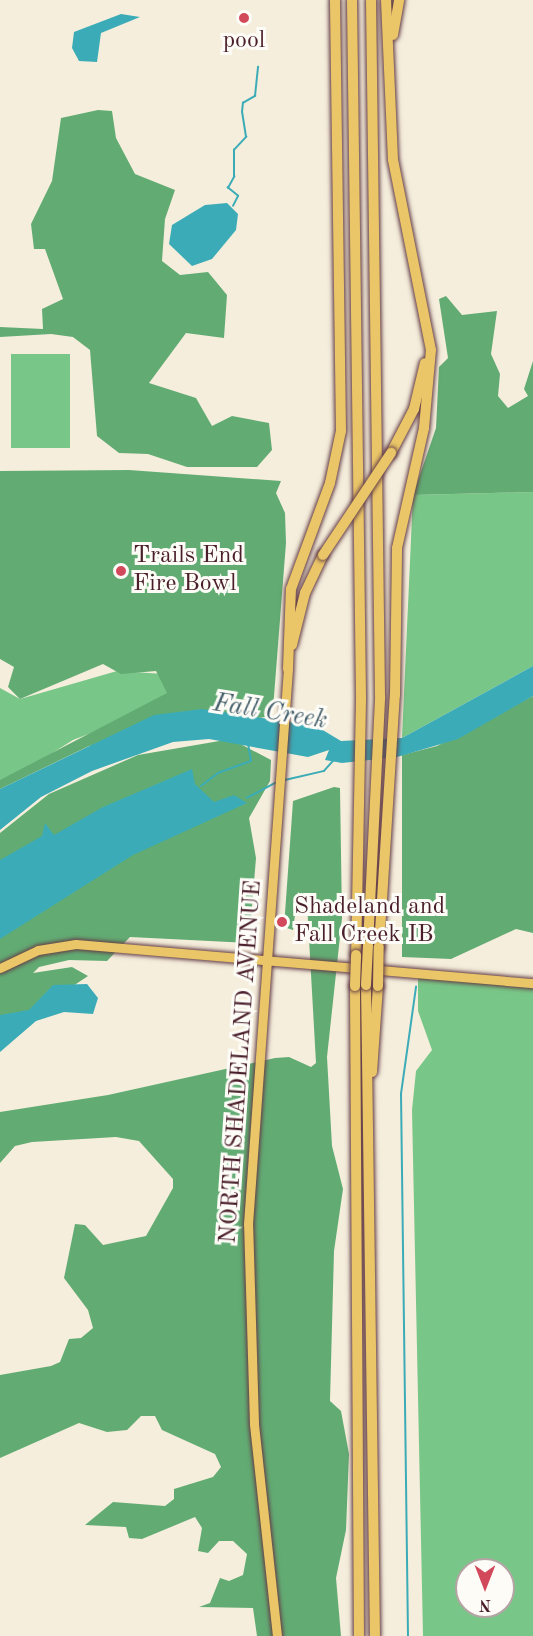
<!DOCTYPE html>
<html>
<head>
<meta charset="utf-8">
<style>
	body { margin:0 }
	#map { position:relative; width:533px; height:1636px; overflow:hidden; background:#f5eedc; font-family:"Old Standard TT",serif }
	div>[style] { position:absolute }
	.green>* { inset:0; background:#79c788 }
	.forest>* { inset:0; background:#62ac74 }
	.water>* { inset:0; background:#3bacb7 }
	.stream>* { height:1.5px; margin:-0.75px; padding:0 0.75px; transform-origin:0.75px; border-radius:0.75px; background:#3bacb7 }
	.roads { filter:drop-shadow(0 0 2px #643e46) drop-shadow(0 0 2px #643e46) }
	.major>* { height:9px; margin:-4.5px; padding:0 4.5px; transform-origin:4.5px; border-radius:4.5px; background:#ebc669 }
	.highway>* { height:10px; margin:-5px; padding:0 5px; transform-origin:5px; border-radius:5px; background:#ebc669 }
	.bridges { filter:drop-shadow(0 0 2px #643e46) drop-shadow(0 0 2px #643e46) }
	.highway-bridge>* { height:10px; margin:-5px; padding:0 5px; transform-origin:5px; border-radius:5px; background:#ebc669 }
	.dots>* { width:16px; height:16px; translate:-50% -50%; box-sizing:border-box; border:3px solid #fdfcf7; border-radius:50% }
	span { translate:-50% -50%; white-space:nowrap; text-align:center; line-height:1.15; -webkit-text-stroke:6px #fdfcf7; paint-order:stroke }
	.poi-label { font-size:24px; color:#4a1f2b }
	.left { translate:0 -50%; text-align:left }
	.street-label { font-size:24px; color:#4a1f2b }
	.water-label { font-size:26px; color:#435e6a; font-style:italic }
	.north { position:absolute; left:455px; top:1558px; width:60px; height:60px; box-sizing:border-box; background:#fdfcf7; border:2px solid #b5a4a5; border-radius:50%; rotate:180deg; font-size:16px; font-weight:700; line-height:24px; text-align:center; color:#4a1f2b }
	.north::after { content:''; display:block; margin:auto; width:21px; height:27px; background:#d1495b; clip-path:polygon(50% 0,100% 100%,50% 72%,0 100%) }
</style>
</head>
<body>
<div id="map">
	<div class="green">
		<div style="clip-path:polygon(11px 354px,70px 354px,70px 448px,11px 448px)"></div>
		<div style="clip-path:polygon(533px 492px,533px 666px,402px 738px,413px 495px)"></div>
		<div style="clip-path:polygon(117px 671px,180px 675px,184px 697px,73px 740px,0 786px,0 688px,20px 699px)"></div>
		<div style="clip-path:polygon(evenodd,418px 972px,533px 987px,533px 1636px,423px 1636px,412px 1110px,416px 1071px,432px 1050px,418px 1011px,418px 972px,467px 1570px,503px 1570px,503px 1606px,467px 1606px,467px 1570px)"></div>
	</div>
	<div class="forest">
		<div style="clip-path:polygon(98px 110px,112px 111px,116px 138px,135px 174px,175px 190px,165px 219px,162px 261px,180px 275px,208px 272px,227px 295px,224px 338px,186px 333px,149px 383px,196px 398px,212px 426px,232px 416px,269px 423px,272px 450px,257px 467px,187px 467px,148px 454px,119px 453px,97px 436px,90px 350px,73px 337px,51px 334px,0 337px,0 327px,43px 329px,42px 309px,63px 299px,45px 249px,34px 249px,31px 224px,52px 181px,61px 118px)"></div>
		<div style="clip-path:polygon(446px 296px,462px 315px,497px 311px,491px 354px,500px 374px,498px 396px,508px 408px,528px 396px,524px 389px,533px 361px,533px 492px,413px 495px,436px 428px,439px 367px,448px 358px,439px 299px)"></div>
		<div style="clip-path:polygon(129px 470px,281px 481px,276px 493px,285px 513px,286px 543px,273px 709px,265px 717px,89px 746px,0 789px,0 780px,167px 693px,156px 671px,121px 674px,103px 664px,20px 699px,8px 687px,14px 667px,0 659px,0 471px)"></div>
		<div style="clip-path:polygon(533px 696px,533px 933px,516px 929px,451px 959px,402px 957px,402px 755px,437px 746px)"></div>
		<div style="clip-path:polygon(231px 739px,271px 760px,270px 781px,249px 818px,256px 858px,249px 943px,130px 937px,107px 961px,69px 960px,39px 967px,33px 973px,72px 967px,88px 976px,0 1035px,0 833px,49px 794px,138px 755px)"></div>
		<div style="clip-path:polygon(334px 787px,340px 788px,342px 918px,327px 1057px,332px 1146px,343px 1189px,334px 1251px,330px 1401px,341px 1411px,349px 1454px,346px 1530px,336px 1578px,341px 1636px,257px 1636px,253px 1608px,199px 1607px,210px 1603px,220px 1578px,229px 1581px,243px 1575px,247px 1554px,233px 1541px,219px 1541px,208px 1553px,198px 1551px,202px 1528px,195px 1517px,142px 1539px,129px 1538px,126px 1527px,85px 1525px,113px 1502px,165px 1506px,174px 1499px,174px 1489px,213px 1477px,221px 1467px,215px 1454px,162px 1430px,155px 1416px,141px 1416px,127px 1430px,107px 1432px,79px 1423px,0 1458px,0 1375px,51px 1366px,60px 1362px,69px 1339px,81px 1338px,93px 1328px,88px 1310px,64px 1278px,75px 1224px,85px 1225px,103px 1245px,146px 1236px,173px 1188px,173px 1179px,139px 1141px,116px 1137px,32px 1142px,15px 1146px,0 1163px,0 1112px,108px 1095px,275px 1058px,289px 1057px,311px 1067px,316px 1063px,307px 903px,298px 892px,293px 930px,284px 927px,293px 801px)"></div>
	</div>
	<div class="water">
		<div style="clip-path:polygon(121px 14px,140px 17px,101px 33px,97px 62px,79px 61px,72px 48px,74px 32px)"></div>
		<div style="clip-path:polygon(227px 203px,238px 214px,236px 230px,212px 259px,192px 266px,169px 244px,172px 225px,205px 205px)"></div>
		<div style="clip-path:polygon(533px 666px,533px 696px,458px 739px,397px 757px,342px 763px,325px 760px,329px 750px,308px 757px,209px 739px,173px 742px,92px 771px,41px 797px,0 830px,0 789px,154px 715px,202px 709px,316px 726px,341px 741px,402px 738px)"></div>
		<div style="clip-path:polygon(192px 769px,195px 784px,214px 802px,234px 795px,247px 803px,133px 855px,0 939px,0 860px,42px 836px,45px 823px,54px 835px,103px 807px)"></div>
		<div style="clip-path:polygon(87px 984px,98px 998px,93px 1014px,64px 1012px,36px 1021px,0 1052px,0 1015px,29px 1010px,53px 985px)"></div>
	</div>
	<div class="stream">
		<div style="left:233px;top:206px;width:11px;rotate:-63deg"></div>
		<div style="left:238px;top:196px;width:13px;rotate:-141deg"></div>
		<div style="left:228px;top:188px;width:13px;rotate:-61deg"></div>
		<div style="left:234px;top:177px;width:27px;rotate:-90deg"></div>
		<div style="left:234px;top:150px;width:18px;rotate:-47deg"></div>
		<div style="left:246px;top:137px;width:25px;rotate:-99deg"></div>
		<div style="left:242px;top:112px;width:9px;rotate:-84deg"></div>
		<div style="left:243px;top:103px;width:14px;rotate:-30deg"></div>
		<div style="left:255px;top:96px;width:29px;rotate:-84deg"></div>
		<div style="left:285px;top:780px;width:40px;rotate:-13deg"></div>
		<div style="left:324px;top:771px;width:15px;rotate:-48deg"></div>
		<div style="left:201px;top:786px;width:21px;rotate:-37deg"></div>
		<div style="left:218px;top:773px;width:35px;rotate:-20deg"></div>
		<div style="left:251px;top:761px;width:17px;rotate:-100deg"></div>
		<div style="left:247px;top:798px;width:32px;rotate:-28deg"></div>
		<div style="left:408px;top:1636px;width:542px;rotate:-90.74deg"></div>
		<div style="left:401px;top:1094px;width:108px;rotate:-82deg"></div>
	</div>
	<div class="roads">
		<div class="major">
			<div style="left:0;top:968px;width:42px;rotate:-25.3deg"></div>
			<div style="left:38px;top:950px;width:38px;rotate:-9deg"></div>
			<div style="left:76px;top:944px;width:459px;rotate:4.9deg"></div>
			<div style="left:277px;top:1636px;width:214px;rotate:-96.2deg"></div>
			<div style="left:254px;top:1423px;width:199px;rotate:-91.7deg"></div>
			<div style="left:248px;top:1224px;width:556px;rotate:-85.88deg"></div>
		</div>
		<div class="highway">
			<div style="left:352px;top:0;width:700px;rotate:89.26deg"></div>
			<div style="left:361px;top:700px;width:255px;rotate:91.1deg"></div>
			<div style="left:393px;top:35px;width:36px;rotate:-80deg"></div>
			<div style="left:391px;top:453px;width:50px;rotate:-62.4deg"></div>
			<div style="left:414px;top:409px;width:47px;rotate:-76.6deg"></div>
			<div style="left:292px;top:645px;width:54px;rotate:-76deg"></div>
			<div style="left:305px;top:593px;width:42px;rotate:-64.7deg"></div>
			<div style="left:288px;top:669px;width:80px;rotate:-87.9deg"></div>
			<div style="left:291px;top:589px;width:113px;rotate:-69.8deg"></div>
			<div style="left:330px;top:483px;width:53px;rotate:-78.1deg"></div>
			<div style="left:341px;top:431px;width:431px;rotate:-90.8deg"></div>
			<div style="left:368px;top:945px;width:249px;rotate:-87.2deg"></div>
			<div style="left:380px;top:696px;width:696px;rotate:-90.74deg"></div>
			<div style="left:379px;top:947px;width:253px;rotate:-86.4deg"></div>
			<div style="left:395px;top:695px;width:147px;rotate:-89.2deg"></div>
			<div style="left:397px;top:548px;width:123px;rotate:-77.3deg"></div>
			<div style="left:424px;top:428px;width:78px;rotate:-84.9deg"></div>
			<div style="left:431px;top:350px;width:194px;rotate:-101.3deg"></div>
			<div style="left:393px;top:160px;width:160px;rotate:-92.5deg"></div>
			<div style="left:366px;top:985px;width:651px;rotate:89.21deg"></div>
			<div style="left:355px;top:986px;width:650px;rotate:89.65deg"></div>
			<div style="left:372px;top:1072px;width:86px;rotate:-86deg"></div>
		</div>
	</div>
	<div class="bridges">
		<div class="highway-bridge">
			<div style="left:323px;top:555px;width:123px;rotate:-56.3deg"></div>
			<div style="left:366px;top:985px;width:40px;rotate:-87.1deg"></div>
			<div style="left:355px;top:986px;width:31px;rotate:-88deg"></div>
			<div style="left:378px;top:986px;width:39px;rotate:-89deg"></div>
		</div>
	</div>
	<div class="dots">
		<div style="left:244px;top:18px;background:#d1495b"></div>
		<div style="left:121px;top:571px;background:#d1495b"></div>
		<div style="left:282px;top:922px;background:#d1495b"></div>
	</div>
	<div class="poi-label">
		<span style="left:244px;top:42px">pool</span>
		<span class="left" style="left:133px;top:571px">Trails End<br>Fire Bowl</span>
		<span class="left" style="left:294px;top:922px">Shadeland and<br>Fall Creek IB</span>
	</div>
	<div class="street-label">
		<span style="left:242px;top:1062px;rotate:-86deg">NORTH SHADELAND AVENUE</span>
	</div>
	<div class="water-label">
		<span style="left:270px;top:713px;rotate:9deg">Fall Creek</span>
	</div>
	<div class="north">N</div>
</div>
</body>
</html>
